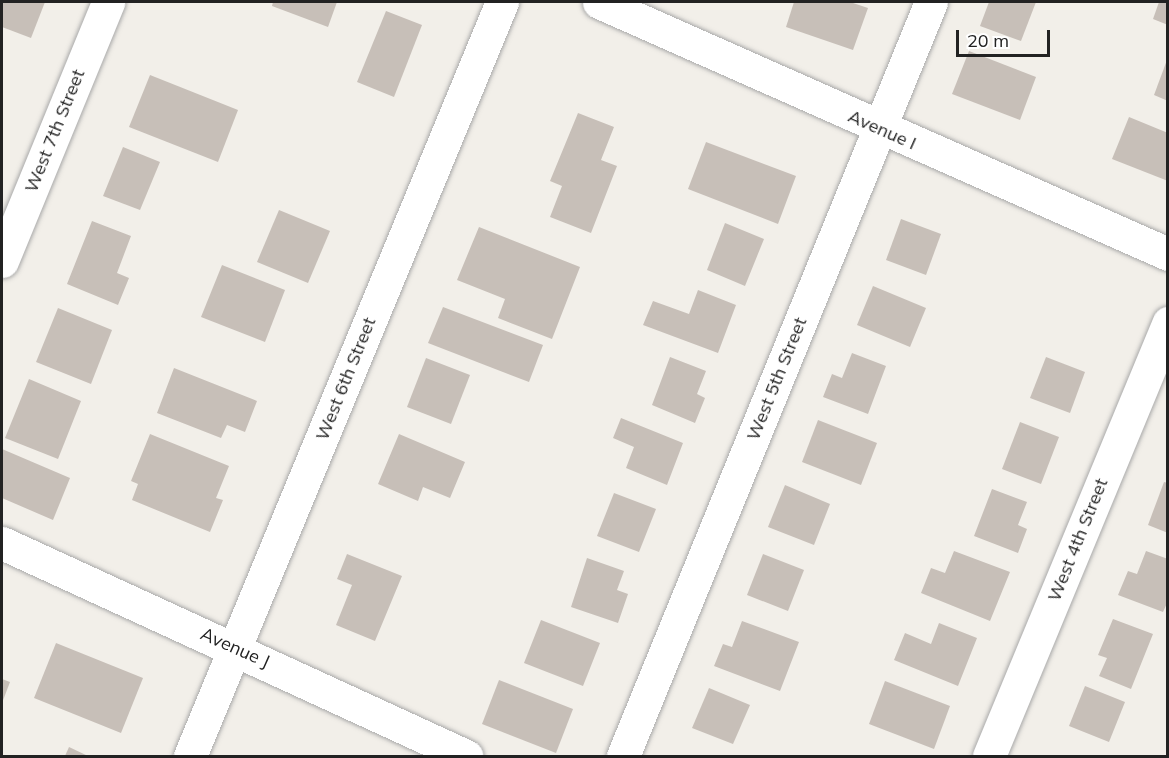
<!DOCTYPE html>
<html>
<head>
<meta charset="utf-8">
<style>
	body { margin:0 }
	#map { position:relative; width:1169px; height:758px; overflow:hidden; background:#f2efe9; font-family:Mulish,sans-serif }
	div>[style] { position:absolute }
	.building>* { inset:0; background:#c7bfb8 }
	.roads { filter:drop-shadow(0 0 2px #a9a9a9) drop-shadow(0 0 2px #a9a9a9) }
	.minor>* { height:33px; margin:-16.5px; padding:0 16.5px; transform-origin:16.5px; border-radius:16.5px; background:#fff }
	span { translate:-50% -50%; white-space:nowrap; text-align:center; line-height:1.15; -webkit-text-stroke:5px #fff; paint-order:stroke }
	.street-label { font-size:18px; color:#222 }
	.frame { position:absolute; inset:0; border:3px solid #222; pointer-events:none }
	.scale { position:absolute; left:956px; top:30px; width:94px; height:27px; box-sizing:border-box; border:3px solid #222; border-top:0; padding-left:8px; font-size:18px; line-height:21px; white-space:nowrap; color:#222; -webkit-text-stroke:4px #fff; paint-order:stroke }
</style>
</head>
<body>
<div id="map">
	<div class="building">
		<div style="clip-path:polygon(2px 2px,45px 2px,31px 38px,2px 27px)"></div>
		<div style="clip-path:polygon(273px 2px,337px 2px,328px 27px,272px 6px)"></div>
		<div style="clip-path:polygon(794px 2px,850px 2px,868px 8px,853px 50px,786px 27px)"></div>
		<div style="clip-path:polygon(989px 2px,1036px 2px,1021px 41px,980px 26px)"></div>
		<div style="clip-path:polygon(1159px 2px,1168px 2px,1168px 25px,1153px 19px)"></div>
		<div style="clip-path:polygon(386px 11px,422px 25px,394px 97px,357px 82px)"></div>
		<div style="clip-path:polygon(969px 51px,1036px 77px,1020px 120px,952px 94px)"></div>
		<div style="clip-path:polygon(1167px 60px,1168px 60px,1168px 101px,1154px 95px)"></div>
		<div style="clip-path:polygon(150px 75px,238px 110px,218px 162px,129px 127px)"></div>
		<div style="clip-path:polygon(578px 113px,614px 127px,601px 160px,617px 166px,591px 233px,550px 217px,562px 186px,550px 181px)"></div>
		<div style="clip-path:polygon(1129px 117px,1168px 133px,1168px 181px,1112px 159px)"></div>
		<div style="clip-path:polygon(706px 142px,796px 176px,778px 224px,688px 189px)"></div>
		<div style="clip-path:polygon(123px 147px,160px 162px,140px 210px,103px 196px)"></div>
		<div style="clip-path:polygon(279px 210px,330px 231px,308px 283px,257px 262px)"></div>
		<div style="clip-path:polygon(901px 219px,941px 234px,926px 275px,886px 260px)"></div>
		<div style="clip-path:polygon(92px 221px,131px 236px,117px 273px,129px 278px,118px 305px,67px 284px)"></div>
		<div style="clip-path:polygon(725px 223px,764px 239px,745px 286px,707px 270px)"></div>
		<div style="clip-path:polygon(479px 227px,580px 267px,552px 339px,498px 318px,505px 299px,457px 280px)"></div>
		<div style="clip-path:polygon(222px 265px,285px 290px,265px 342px,201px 317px)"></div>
		<div style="clip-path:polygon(873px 286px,926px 308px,910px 347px,857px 325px)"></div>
		<div style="clip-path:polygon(698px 290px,736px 305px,718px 353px,643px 325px,653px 301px,689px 314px)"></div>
		<div style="clip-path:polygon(443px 307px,543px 345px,529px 382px,428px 343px)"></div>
		<div style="clip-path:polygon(58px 308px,112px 330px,91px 384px,36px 362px)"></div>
		<div style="clip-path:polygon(852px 353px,886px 366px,868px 414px,823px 397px,832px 374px,842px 378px)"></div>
		<div style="clip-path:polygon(670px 357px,706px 371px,697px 394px,705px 398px,695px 423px,652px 405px)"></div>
		<div style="clip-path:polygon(1046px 357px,1085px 372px,1070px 413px,1030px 398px)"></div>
		<div style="clip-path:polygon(426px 358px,470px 375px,451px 424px,407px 407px)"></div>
		<div style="clip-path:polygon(174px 368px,257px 401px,245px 432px,227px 425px,221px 438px,157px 413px)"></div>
		<div style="clip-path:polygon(29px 379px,81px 401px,58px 459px,5px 438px)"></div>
		<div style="clip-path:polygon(621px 418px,683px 443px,667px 485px,626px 468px,634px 447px,613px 438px)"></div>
		<div style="clip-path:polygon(818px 420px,877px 443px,861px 485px,802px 462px)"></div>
		<div style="clip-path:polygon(1020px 422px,1059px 437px,1041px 484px,1002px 469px)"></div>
		<div style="clip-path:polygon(150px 434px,229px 466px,216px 498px,223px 500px,210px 532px,132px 500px,138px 484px,131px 481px)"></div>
		<div style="clip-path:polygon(399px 434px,465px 462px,450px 498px,423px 487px,418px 501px,378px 484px)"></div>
		<div style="clip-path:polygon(2px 449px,70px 478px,53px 520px,2px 498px)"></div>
		<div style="clip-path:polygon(1164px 482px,1168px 483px,1168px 533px,1148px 525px)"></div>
		<div style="clip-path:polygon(785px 485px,830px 504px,814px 545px,768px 527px)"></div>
		<div style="clip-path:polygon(992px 489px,1027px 502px,1018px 525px,1027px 529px,1018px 553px,974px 536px)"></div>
		<div style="clip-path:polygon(614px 493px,656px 509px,639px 552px,597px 536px)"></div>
		<div style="clip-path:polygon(954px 551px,1010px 572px,990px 621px,921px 593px,931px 568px,945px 573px)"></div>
		<div style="clip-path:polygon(1146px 551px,1168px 559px,1168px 601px,1163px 612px,1118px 595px,1128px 571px,1137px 574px)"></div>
		<div style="clip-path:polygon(347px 554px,402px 576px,375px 641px,336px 625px,352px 585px,337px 579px)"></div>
		<div style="clip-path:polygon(763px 554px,804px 570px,788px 611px,747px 595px)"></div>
		<div style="clip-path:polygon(587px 558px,624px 571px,617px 590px,628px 594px,618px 623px,571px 607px)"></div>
		<div style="clip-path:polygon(1113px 619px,1153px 634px,1131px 689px,1099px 676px,1107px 658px,1098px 655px)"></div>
		<div style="clip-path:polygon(541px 620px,600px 643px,583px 686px,524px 663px)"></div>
		<div style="clip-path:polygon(742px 621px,799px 642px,780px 691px,714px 666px,723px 644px,732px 647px)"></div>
		<div style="clip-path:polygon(939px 623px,977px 638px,958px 686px,894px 660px,905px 633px,931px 644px)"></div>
		<div style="clip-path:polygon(56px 643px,143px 678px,121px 733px,34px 698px)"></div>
		<div style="clip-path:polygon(2px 679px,10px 682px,2px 703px)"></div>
		<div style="clip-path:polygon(499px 680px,573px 709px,556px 753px,482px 724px)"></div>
		<div style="clip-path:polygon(885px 681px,950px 706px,934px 749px,869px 724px)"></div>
		<div style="clip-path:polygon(1085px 686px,1125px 702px,1109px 742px,1069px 726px)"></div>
		<div style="clip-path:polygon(709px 688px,750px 705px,733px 744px,692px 728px)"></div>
		<div style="clip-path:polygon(69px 747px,88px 756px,65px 756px)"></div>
	</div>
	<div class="roads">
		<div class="minor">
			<div style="left:599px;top:2px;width:622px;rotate:23.89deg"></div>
			<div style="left:2px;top:261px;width:280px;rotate:-67.7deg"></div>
			<div style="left:2px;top:543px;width:511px;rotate:24.66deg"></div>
			<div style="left:190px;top:756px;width:816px;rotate:-67.52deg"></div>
			<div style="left:623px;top:756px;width:814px;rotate:-67.78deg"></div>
			<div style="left:989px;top:756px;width:469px;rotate:-67.5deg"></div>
		</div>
	</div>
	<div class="street-label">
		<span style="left:882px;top:130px;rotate:24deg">Avenue I</span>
		<span style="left:55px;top:131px;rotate:-68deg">West 7th Street</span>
		<span style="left:346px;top:379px;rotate:-68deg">West 6th Street</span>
		<span style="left:777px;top:379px;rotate:-68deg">West 5th Street</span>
		<span style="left:1078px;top:540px;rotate:-68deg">West 4th Street</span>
		<span style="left:235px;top:648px;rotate:24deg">Avenue J</span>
	</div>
	<div class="frame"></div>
	<div class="scale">20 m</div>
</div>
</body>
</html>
